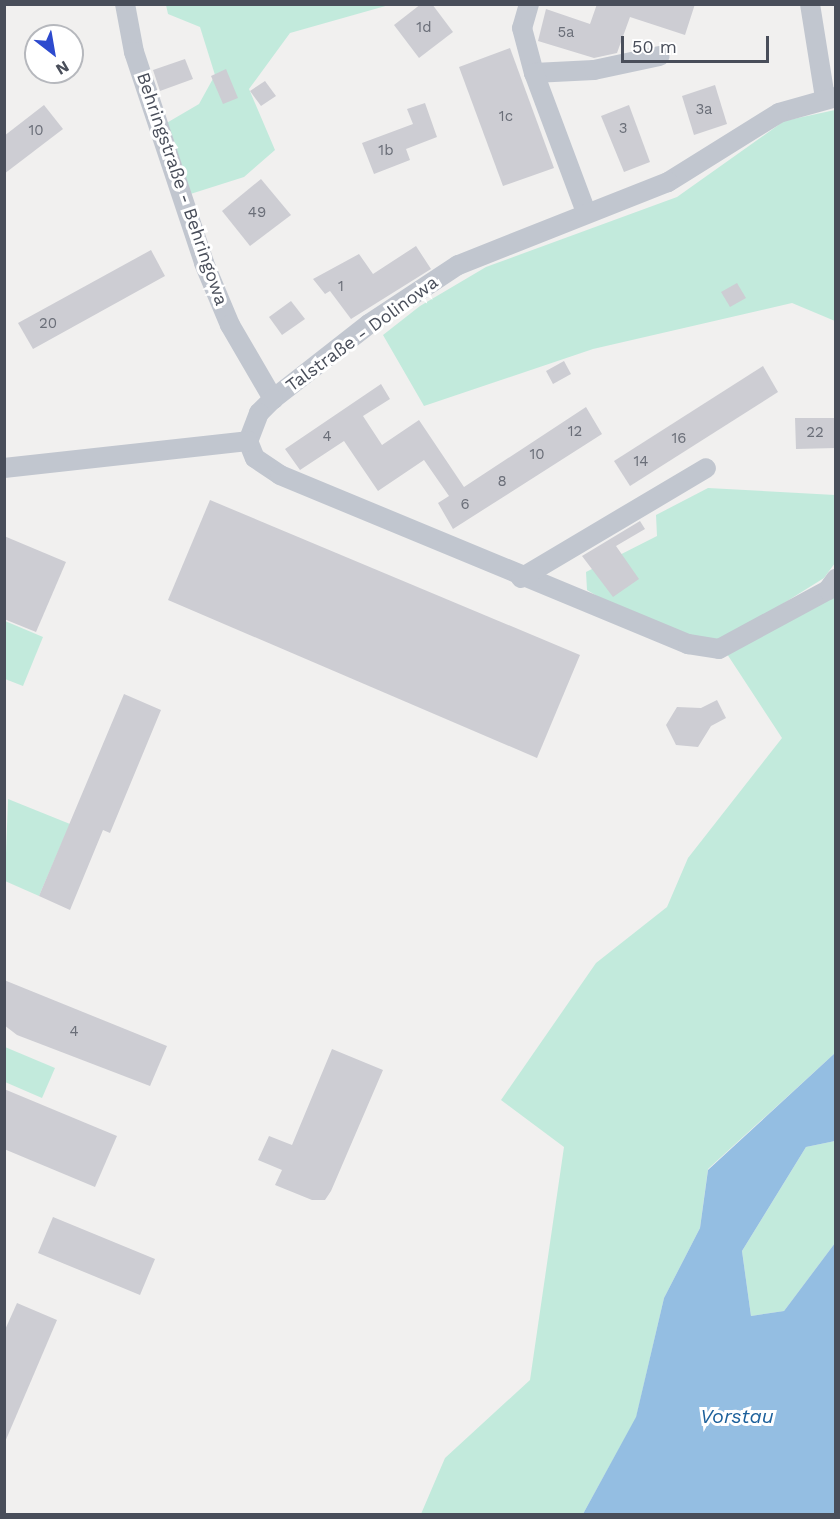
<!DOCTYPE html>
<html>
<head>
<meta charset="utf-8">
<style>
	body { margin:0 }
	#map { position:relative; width:840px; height:1519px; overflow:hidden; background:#f1f0ef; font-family:"Work Sans",sans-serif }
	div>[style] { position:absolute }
	.green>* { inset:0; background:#c2eadc }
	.water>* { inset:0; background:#94bee2 }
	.building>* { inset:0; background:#cdcdd3 }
	.minor>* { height:20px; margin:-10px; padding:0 10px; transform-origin:10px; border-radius:10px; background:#c1c6cf }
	span { translate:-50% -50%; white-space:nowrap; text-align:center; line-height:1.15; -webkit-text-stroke:6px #fff; paint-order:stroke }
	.number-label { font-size:15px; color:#6a6e78 }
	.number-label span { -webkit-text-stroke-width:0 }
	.street-label { font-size:18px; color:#494e5a }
	.water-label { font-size:20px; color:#1c609b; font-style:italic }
	.frame { position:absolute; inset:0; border:6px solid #494e5a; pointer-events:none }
	.north { position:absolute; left:24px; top:24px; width:60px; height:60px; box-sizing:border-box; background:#fff; border:2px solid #b6b8bd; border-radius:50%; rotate:149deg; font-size:16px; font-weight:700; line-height:24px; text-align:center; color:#494e5a }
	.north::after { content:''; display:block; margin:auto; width:21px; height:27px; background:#2d4ace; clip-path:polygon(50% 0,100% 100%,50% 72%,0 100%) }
	.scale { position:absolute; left:621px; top:36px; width:148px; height:27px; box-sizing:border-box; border:3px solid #494e5a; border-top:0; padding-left:8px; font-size:18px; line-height:21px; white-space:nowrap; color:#494e5a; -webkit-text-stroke:4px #fff; paint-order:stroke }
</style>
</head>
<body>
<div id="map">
	<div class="green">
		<div style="clip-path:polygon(166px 5px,389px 5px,290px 33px,249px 89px,275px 150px,244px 177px,181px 197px,158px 128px,199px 104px,215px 75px,200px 27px,168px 14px)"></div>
		<div style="clip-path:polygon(835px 110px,835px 321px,792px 303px,593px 349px,424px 406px,383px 335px,420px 306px,486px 267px,677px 197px,784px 121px)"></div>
		<div style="clip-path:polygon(708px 488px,835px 495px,835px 563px,824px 578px,725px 640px,691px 640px,632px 617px,587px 590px,586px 572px,657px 536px,656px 515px)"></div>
		<div style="clip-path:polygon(835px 593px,835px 1053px,708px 1169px,700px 1228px,664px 1298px,636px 1418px,583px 1514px,421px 1514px,445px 1458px,530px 1380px,564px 1147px,501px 1100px,596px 963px,667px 907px,688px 858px,782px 738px,727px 654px)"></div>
		<div style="clip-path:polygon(5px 621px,43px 637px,23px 686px,5px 679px)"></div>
		<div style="clip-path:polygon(8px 799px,70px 824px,39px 896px,5px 881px)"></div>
		<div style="clip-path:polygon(5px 1047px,55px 1068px,42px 1098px,5px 1082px)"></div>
		<div style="clip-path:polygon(835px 1141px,835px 1243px,784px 1311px,751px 1316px,742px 1251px,806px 1147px)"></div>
	</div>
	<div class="water">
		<div style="clip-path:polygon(835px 1053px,835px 1141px,806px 1147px,742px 1251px,751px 1316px,784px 1311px,835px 1243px,835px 1514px,583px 1514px,636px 1417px,664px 1298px,700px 1228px,708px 1170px)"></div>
	</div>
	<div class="building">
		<div style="clip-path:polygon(421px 4px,432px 4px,453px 32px,419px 58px,394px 25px)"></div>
		<div style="clip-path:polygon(597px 4px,695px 4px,685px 35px,630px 17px,617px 53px,594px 58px,538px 41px,546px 9px,590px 24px)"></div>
		<div style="clip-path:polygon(510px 48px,554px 168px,503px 186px,459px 67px)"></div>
		<div style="clip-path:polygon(185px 59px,193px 79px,160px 91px,153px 70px)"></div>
		<div style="clip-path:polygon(226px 69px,238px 98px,223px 104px,211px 76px)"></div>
		<div style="clip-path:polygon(265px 81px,276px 96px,261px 106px,250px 91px)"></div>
		<div style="clip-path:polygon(715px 85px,727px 124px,694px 135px,682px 96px)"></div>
		<div style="clip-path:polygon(425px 103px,437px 137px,406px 149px,410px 160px,374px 174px,362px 143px,413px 124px,407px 109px)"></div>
		<div style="clip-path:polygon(44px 105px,63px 129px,4px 174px,4px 136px)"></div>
		<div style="clip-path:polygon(629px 105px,650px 162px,624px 172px,601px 116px)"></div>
		<div style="clip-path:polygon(261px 179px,291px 215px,250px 246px,222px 211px)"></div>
		<div style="clip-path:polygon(416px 246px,431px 269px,351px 319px,330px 291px,325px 294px,313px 279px,359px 254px,373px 274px)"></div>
		<div style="clip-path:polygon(151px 250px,165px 276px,33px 349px,18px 323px)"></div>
		<div style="clip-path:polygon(737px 283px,746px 298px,730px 307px,721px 292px)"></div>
		<div style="clip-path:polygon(291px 301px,305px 319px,282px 335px,269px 317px)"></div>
		<div style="clip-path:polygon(564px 361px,571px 374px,553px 384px,546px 371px)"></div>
		<div style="clip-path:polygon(763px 366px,778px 392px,630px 486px,614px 461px)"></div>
		<div style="clip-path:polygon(381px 384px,390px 399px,363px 416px,382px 445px,419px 420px,464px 487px,586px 407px,602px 434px,453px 529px,438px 503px,449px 496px,424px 460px,378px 491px,344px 441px,300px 470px,285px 449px)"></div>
		<div style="clip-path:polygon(795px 418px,836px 418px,836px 448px,796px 449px)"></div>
		<div style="clip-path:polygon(210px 500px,580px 655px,537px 758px,168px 600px)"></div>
		<div style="clip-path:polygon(640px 521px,645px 529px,616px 546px,639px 579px,613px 597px,582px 556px)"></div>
		<div style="clip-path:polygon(4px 536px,66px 562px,36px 632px,4px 619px)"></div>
		<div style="clip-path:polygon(124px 694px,161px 710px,110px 833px,103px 830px,70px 910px,39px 896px)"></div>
		<div style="clip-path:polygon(717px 700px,726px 718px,711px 726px,698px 747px,676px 745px,666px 725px,677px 707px,701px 708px)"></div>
		<div style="clip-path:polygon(4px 980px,167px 1046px,150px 1086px,17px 1035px,4px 1025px)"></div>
		<div style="clip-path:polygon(332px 1049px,383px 1070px,331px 1191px,325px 1200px,312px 1200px,275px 1185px,282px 1170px,258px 1160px,269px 1136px,292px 1145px)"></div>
		<div style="clip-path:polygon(4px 1089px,117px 1136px,95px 1187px,4px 1149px)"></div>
		<div style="clip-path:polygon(53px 1217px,155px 1259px,140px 1295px,38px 1253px)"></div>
		<div style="clip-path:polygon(17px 1303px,57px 1320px,5px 1442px,4px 1332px)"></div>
	</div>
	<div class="minor">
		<div style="left:125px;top:4px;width:49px;rotate:79.4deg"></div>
		<div style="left:134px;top:52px;width:222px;rotate:71.6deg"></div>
		<div style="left:204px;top:263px;width:67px;rotate:67.2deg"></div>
		<div style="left:230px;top:325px;width:86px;rotate:59.8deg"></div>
		<div style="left:529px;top:4px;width:25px;rotate:106deg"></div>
		<div style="left:522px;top:28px;width:47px;rotate:75.1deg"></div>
		<div style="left:534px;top:73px;width:60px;rotate:-2.9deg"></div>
		<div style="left:594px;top:70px;width:67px;rotate:-12deg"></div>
		<div style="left:810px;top:4px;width:95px;rotate:80.9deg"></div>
		<div style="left:534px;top:73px;width:148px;rotate:69.5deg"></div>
		<div style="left:836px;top:97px;width:59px;rotate:164.3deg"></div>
		<div style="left:779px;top:113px;width:131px;rotate:148.1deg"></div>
		<div style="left:668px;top:182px;width:226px;rotate:158.4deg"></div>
		<div style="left:458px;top:265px;width:107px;rotate:146.5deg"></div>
		<div style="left:369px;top:324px;width:122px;rotate:142deg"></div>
		<div style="left:273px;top:399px;width:20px;rotate:135deg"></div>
		<div style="left:259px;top:413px;width:30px;rotate:111deg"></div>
		<div style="left:248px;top:441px;width:18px;rotate:68deg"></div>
		<div style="left:255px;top:458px;width:30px;rotate:34deg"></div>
		<div style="left:280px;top:475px;width:442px;rotate:22.5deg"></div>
		<div style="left:688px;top:644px;width:31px;rotate:9deg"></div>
		<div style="left:719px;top:649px;width:124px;rotate:-28.4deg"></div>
		<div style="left:828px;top:590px;width:14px;rotate:-54deg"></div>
		<div style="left:4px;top:468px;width:245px;rotate:-6.3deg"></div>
		<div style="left:521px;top:578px;width:215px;rotate:-30.7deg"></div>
	</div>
	<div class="number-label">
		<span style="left:424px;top:28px">1d</span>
		<span style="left:566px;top:33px">5a</span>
		<span style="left:704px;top:110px">3a</span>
		<span style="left:506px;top:117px">1c</span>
		<span style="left:623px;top:129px">3</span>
		<span style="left:36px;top:131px">10</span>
		<span style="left:386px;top:151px">1b</span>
		<span style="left:257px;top:213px">49</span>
		<span style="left:341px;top:287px">1</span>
		<span style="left:48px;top:324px">20</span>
		<span style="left:575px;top:432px">12</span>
		<span style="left:815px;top:433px">22</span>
		<span style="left:327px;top:437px">4</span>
		<span style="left:679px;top:439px">16</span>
		<span style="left:537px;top:455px">10</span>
		<span style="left:641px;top:462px">14</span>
		<span style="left:502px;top:482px">8</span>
		<span style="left:465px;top:505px">6</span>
		<span style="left:74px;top:1032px">4</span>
	</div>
	<div class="street-label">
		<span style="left:182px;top:189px;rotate:71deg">Behringstraße - Behringowa</span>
		<span style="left:362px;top:334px;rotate:-36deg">Talstraße - Dolinowa</span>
	</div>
	<div class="water-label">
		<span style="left:737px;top:1416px">Vorstau</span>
	</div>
	<div class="frame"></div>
	<div class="north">N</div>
	<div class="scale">50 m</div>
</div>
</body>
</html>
